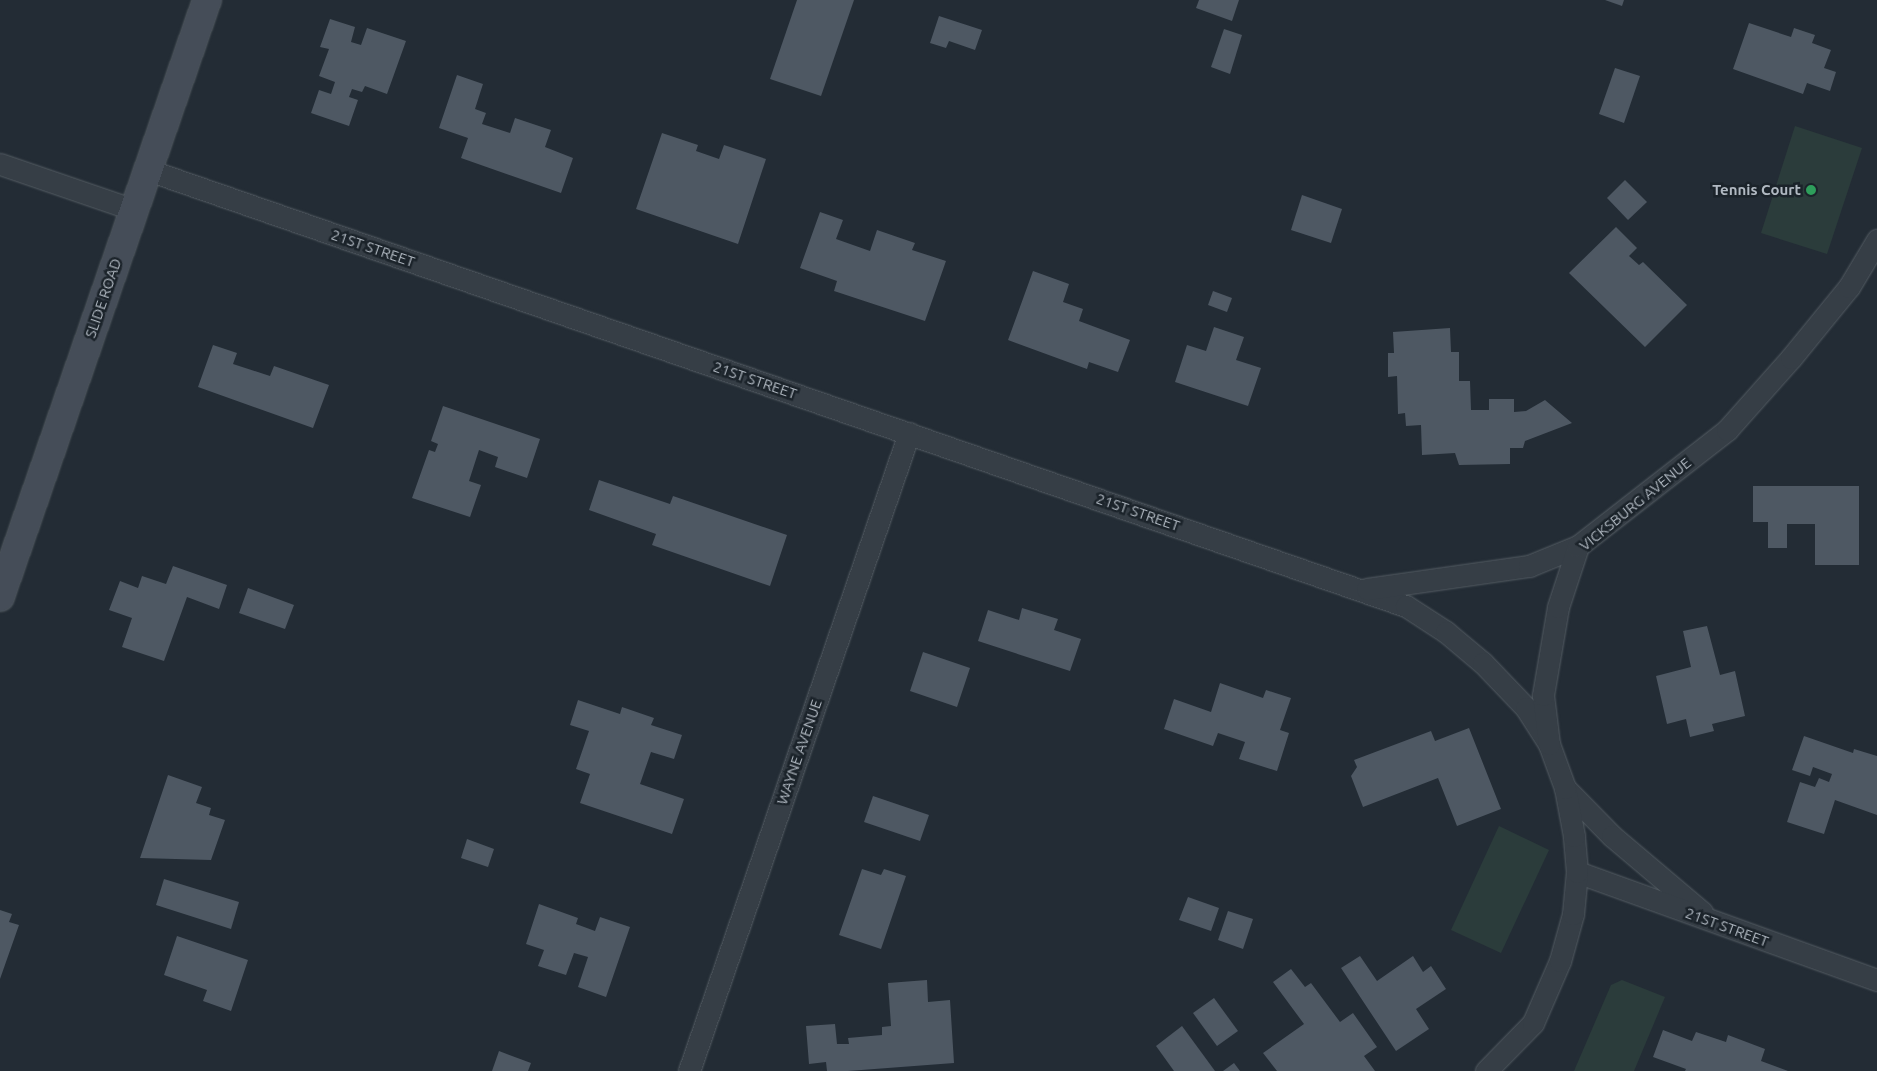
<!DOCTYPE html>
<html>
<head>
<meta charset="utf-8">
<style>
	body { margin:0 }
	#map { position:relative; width:1877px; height:1071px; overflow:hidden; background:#232c35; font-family:Ubuntu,sans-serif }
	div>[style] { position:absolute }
	.green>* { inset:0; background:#2b3c3b }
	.building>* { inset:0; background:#4e5863 }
	.roads { filter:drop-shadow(0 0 1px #545c63) drop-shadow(0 0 1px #545c63) }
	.street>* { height:21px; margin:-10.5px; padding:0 10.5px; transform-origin:10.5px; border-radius:10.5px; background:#363e46 }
	.secondary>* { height:28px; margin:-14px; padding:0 14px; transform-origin:14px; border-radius:14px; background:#454d58 }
	.dots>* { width:14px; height:14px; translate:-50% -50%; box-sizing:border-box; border:2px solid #1b232a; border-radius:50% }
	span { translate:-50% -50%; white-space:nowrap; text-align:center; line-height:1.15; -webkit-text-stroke:5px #1b232a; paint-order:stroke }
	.poi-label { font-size:15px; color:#b1b9c2; font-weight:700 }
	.right { translate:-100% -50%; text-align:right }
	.street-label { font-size:15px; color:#b1b9c2 }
</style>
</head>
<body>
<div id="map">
	<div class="green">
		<div style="clip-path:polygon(1795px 126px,1862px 148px,1827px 254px,1761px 233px)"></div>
		<div style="clip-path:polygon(1499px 826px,1549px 850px,1501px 953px,1451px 930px)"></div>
		<div style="clip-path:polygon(1622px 980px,1665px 997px,1634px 1071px,1574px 1071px,1611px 985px)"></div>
	</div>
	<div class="building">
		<div style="clip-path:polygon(797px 0,854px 0,821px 96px,770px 79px)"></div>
		<div style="clip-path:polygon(1199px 0,1239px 0,1232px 21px,1196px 8px)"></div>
		<div style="clip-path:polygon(1605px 0,1624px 0,1622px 6px)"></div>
		<div style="clip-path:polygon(939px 16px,982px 30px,975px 50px,949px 41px,946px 48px,930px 43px)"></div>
		<div style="clip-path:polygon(330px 19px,355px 27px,351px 42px,361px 45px,367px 28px,406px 41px,387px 94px,365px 86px,362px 92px,352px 89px,349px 97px,358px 100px,349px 126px,311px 113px,319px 90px,331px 94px,335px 82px,319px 76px,329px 49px,320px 47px)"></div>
		<div style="clip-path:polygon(1749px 23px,1791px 37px,1794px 28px,1815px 35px,1812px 43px,1831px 50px,1824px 68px,1836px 72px,1830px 91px,1807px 83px,1803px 94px,1733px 69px)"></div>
		<div style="clip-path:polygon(1224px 29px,1242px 35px,1230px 74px,1211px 67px)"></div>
		<div style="clip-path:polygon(1615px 68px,1640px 76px,1624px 123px,1599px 114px)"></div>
		<div style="clip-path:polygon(457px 75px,483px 84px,475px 109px,486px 113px,482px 124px,510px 133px,515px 118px,551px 130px,545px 147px,573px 158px,561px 193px,461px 158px,468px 138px,439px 128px)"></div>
		<div style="clip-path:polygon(662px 133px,698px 145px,696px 151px,719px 159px,724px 145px,766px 159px,738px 244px,636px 209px)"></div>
		<div style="clip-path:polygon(1625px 180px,1647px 202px,1628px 220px,1607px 198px)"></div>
		<div style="clip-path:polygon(1302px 195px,1342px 209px,1331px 243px,1291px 230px)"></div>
		<div style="clip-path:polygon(820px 212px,843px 220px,836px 239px,870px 251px,877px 230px,915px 243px,912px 250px,946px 261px,925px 321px,834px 291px,837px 281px,800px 268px)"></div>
		<div style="clip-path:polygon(1616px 227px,1637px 248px,1629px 256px,1639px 265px,1643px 262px,1687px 305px,1645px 347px,1569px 273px)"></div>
		<div style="clip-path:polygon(1033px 271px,1069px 284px,1063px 302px,1083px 309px,1079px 321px,1130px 340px,1118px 372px,1089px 362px,1087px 369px,1008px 340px)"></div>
		<div style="clip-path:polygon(1213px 291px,1232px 298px,1227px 312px,1208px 305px)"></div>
		<div style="clip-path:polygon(1214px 327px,1244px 337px,1236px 360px,1261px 368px,1248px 406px,1175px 382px,1187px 345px,1206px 351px)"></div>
		<div style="clip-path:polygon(1450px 328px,1451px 352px,1459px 352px,1459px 381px,1470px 381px,1471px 410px,1489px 410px,1489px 399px,1514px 399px,1514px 412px,1526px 411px,1545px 400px,1572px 423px,1525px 441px,1523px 448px,1510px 448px,1510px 464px,1459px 465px,1455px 453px,1422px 455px,1421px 425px,1406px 426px,1405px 413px,1398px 414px,1397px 376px,1388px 377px,1388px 353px,1394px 353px,1393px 332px)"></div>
		<div style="clip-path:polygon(213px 345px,237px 353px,233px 364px,270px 376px,274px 366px,329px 385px,313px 428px,198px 387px)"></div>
		<div style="clip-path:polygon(443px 406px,540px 439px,527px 478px,495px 467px,498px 457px,479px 450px,469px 481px,481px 485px,470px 517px,412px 498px,429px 450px,435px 452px,438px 444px,431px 441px)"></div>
		<div style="clip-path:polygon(599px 480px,670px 504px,673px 496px,787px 535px,770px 586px,652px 545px,656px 534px,589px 510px)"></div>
		<div style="clip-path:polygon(1753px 486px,1859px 486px,1859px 565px,1815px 565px,1815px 524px,1787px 524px,1787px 548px,1768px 548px,1768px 522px,1753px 522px)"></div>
		<div style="clip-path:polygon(173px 566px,227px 585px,219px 609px,187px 597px,164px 661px,122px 647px,132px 618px,109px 610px,120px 581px,138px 588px,142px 576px,166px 584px)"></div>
		<div style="clip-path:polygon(248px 588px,294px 605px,285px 629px,239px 613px)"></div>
		<div style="clip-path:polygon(1022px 608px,1058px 619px,1054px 630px,1081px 639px,1070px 671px,978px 641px,988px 610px,1019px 620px)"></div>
		<div style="clip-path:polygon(1707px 626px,1720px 675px,1735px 671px,1745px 716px,1712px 724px,1714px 731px,1690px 737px,1686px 719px,1667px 724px,1656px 676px,1691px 667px,1683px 631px)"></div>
		<div style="clip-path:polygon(923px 652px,970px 668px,957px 707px,910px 691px)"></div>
		<div style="clip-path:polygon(1220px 683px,1263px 698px,1266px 690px,1291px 698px,1280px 730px,1289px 733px,1277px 771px,1239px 759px,1245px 742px,1218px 733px,1213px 746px,1164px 729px,1174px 699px,1211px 712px)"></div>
		<div style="clip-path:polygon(578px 700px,620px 714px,622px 707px,654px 718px,651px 725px,682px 735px,674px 759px,651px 752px,640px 784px,684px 799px,672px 834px,580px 803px,590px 774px,576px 769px,589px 731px,570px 725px)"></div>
		<div style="clip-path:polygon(1469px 728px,1501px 809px,1457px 826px,1438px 778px,1363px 807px,1351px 776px,1357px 767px,1354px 760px,1431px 731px,1435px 741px)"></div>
		<div style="clip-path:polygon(1804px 736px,1853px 753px,1854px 749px,1877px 756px,1877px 815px,1835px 800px,1824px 834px,1787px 822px,1800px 782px,1815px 787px,1819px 778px,1829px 782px,1832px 774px,1813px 767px,1810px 776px,1792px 770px)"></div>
		<div style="clip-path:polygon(168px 775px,202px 787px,196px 803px,211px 808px,209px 815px,225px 820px,211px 860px,140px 858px)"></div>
		<div style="clip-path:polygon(873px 796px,929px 815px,920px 841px,864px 822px)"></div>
		<div style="clip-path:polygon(467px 839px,494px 849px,488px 867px,461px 858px)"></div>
		<div style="clip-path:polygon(862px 869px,881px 875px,884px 869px,906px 876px,881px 949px,839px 935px)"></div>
		<div style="clip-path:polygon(164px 879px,239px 902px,231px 929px,156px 905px)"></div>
		<div style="clip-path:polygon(1188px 897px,1219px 908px,1211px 931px,1179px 920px)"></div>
		<div style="clip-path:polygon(539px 904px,578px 918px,576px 924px,595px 931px,600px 917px,630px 927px,606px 997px,578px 987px,588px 957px,574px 953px,566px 975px,538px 966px,544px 950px,526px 944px)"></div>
		<div style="clip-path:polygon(0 910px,12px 914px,9px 922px,19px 925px,0 979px)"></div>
		<div style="clip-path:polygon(1228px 911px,1253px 919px,1243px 949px,1218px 940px)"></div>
		<div style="clip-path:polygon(177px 936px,248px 960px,231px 1011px,203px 1001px,207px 990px,164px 975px)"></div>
		<div style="clip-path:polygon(1360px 956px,1377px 981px,1413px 956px,1423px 972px,1431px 966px,1446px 989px,1416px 1009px,1429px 1029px,1396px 1051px,1341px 968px)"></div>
		<div style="clip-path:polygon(1291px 969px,1305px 987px,1311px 983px,1340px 1022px,1353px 1013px,1377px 1047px,1364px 1056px,1375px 1071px,1277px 1071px,1263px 1053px,1304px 1024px,1273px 982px)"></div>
		<div style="clip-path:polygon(927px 980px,928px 1002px,950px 1000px,954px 1063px,848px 1071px,827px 1071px,826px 1062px,809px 1064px,806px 1026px,835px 1024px,837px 1044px,849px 1044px,848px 1038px,882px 1035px,882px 1027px,891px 1026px,888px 983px)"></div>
		<div style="clip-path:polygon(1214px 998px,1238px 1031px,1217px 1046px,1193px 1013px)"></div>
		<div style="clip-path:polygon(1182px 1026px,1215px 1071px,1174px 1071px,1156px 1046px)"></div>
		<div style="clip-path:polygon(1663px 1030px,1692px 1041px,1696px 1032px,1726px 1042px,1728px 1035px,1765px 1049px,1761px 1061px,1788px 1071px,1685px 1071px,1686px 1069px,1653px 1057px)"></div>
		<div style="clip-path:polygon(499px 1051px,531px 1063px,528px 1071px,492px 1071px)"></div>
		<div style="clip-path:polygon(1234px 1063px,1240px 1071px,1223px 1071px)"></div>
	</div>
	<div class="roads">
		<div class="street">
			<div style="left:0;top:164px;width:142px;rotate:18.9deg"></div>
			<div style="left:148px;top:170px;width:1331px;rotate:19.12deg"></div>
			<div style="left:1406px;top:606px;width:48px;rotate:33deg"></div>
			<div style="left:1446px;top:632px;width:48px;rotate:40deg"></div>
			<div style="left:1483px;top:663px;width:62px;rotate:46.3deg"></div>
			<div style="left:1526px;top:708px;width:43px;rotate:57.4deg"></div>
			<div style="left:1367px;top:589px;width:164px;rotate:-8.1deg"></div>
			<div style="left:1529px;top:566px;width:53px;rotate:-22.2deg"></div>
			<div style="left:1565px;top:788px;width:67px;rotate:45.6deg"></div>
			<div style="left:1612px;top:836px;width:118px;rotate:40.2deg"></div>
			<div style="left:1577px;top:872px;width:319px;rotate:19.8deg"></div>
			<div style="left:689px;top:1071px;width:675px;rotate:-70.97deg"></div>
			<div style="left:1486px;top:1071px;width:67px;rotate:-45.6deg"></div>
			<div style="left:1533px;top:1023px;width:68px;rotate:-66.5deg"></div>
			<div style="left:1560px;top:961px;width:49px;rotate:-74.5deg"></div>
			<div style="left:1573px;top:914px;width:42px;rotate:-84.6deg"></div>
			<div style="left:1577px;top:872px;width:36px;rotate:-95deg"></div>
			<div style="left:1574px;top:836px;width:49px;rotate:-100.6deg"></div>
			<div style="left:1565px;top:788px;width:47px;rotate:-110deg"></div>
			<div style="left:1549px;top:744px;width:49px;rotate:-97deg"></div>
			<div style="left:1543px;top:695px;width:89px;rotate:-80.3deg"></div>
			<div style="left:1558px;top:607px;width:64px;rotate:-71.8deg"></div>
			<div style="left:1578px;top:546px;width:189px;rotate:-37.9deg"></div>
			<div style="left:1727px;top:430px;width:96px;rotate:-48.4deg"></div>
			<div style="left:1791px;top:358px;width:92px;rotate:-50.8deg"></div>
			<div style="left:1849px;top:287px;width:55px;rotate:-59.2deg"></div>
		</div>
		<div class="secondary">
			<div style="left:0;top:597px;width:632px;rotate:-70.88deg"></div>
		</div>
	</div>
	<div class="dots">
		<div style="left:1811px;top:190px;background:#2e9e5b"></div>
	</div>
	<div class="poi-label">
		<span class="right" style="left:1801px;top:190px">Tennis Court</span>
	</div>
	<div class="street-label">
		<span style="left:373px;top:248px;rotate:19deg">21ST STREET</span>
		<span style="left:103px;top:298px;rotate:-71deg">SLIDE ROAD</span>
		<span style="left:755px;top:380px;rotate:19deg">21ST STREET</span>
		<span style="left:1635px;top:504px;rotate:-39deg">VICKSBURG AVENUE</span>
		<span style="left:1138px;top:512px;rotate:19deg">21ST STREET</span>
		<span style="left:799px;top:752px;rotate:-71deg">WAYNE AVENUE</span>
		<span style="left:1727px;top:927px;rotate:20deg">21ST STREET</span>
	</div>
</div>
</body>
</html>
